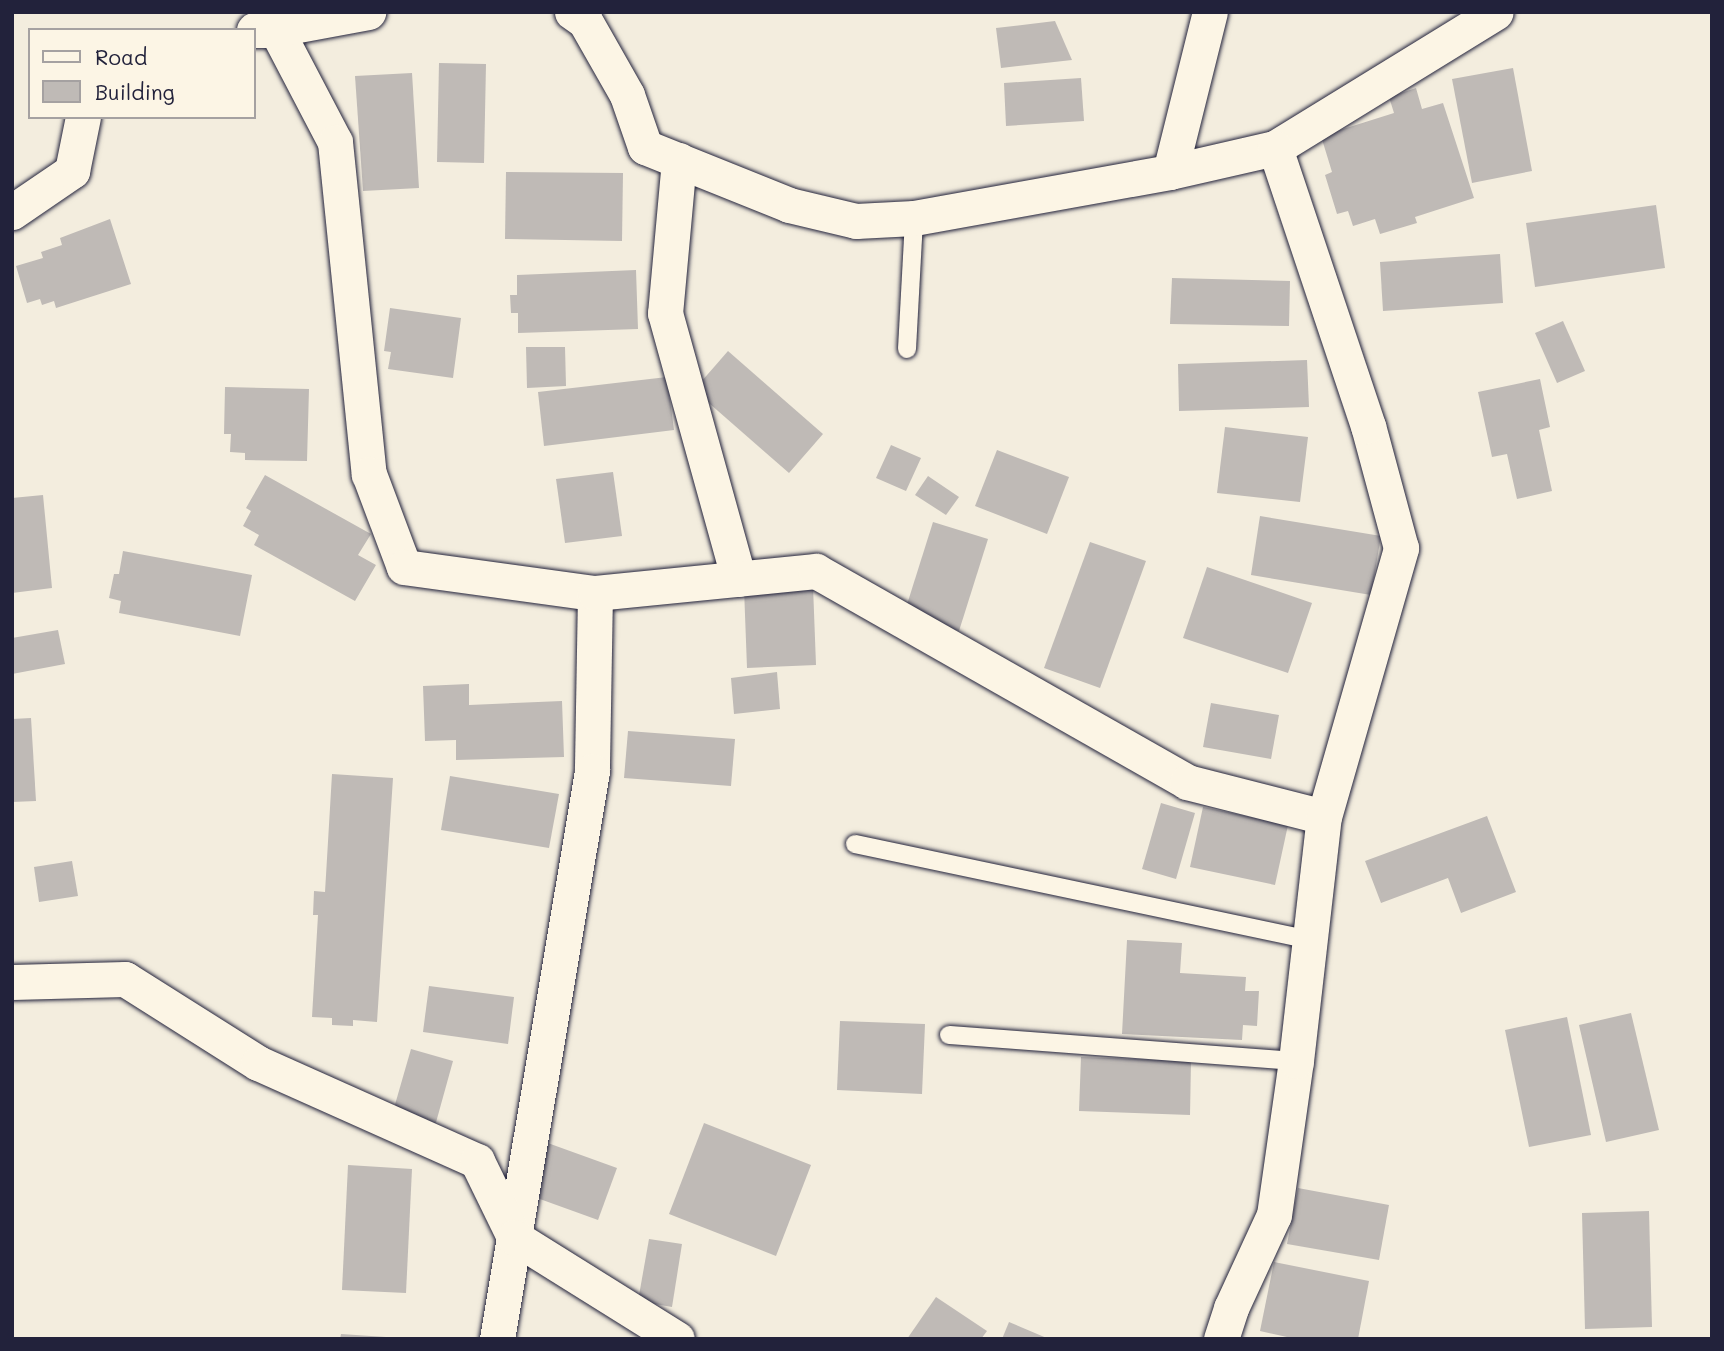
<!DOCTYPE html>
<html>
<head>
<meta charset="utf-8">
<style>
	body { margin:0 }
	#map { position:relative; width:1724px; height:1351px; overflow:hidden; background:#f3edde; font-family:Mali,sans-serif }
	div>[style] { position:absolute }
	.building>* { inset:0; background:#bfbab6 }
	.roads { filter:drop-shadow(0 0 2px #22223b) drop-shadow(0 0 2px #22223b) }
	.lane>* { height:18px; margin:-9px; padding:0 9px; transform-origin:9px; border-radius:9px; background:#fcf5e5 }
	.street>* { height:35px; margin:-17.5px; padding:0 17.5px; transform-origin:17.5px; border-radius:17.5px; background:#fcf5e5 }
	span { translate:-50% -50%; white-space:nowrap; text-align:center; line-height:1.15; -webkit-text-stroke:5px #fcf5e5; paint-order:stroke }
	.frame { position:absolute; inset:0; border:14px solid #22223b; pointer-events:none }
	.legend { position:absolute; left:28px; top:28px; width:228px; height:91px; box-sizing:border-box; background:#fcf5e5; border:2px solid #a5a1a1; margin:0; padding:9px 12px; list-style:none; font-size:21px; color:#22223b }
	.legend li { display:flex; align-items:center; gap:14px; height:35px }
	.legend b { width:35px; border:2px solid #a5a1a1 }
</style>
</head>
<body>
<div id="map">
	<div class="building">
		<div style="clip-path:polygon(1055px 21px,1072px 60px,1001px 68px,996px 28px)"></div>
		<div style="clip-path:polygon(439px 63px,486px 64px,484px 163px,437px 162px)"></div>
		<div style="clip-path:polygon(1513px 68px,1532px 171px,1472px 183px,1452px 79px)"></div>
		<div style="clip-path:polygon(412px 73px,419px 188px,363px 191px,355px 76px)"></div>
		<div style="clip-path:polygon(1081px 78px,1084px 121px,1006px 126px,1004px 83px)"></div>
		<div style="clip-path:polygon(1416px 88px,1422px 109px,1443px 103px,1474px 198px,1415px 217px,1417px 223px,1380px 234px,1375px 219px,1353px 226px,1348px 211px,1337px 214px,1325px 175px,1332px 172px,1321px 136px,1394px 113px,1389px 97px)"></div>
		<div style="clip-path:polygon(506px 172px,623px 173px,622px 241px,505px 239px)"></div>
		<div style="clip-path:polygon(1656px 205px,1665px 268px,1535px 287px,1526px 223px)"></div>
		<div style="clip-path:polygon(110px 219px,131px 284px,56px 308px,54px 301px,42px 305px,40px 299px,27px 303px,16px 266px,43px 258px,41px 252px,62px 245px,60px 238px)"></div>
		<div style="clip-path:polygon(1500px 254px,1503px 303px,1383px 311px,1380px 262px)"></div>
		<div style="clip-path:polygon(636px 270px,638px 329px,518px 333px,518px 313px,511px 313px,510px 295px,517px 295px,517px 275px)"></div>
		<div style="clip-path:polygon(1172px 278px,1290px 281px,1289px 326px,1170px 324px)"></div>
		<div style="clip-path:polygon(390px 308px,461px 318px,453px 378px,388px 369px,391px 352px,384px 351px)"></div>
		<div style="clip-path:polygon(1563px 321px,1585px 371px,1557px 383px,1535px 333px)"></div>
		<div style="clip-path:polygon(526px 347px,565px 347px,566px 386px,527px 388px)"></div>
		<div style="clip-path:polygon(728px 351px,823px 434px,789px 473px,694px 390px)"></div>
		<div style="clip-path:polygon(1307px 360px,1309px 407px,1179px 411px,1178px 364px)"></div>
		<div style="clip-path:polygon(667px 377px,674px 430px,544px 446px,538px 392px)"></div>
		<div style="clip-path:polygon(1540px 379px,1550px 427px,1539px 430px,1552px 491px,1517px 499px,1507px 454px,1492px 457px,1478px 392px)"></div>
		<div style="clip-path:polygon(225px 387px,309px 389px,307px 461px,245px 460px,245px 453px,230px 452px,231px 434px,224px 434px)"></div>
		<div style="clip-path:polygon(1225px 427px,1308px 437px,1300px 502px,1217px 493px)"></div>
		<div style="clip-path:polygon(891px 445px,921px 458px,906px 491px,876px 478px)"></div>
		<div style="clip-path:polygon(997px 450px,1069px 477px,1047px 534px,975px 506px)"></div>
		<div style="clip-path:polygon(613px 472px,622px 536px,565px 543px,556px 479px)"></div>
		<div style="clip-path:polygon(265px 475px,371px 534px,358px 555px,376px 565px,355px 601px,254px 545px,259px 535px,243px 526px,251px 511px,246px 508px)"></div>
		<div style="clip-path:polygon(928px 476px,959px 497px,946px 515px,915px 495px)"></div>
		<div style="clip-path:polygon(43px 495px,52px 588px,12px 593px,12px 498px)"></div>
		<div style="clip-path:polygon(1260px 516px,1381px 536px,1371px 595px,1251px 575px)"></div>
		<div style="clip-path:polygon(933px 522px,988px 539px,959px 631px,904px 614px)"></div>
		<div style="clip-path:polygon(1090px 542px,1146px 561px,1100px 688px,1044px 668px)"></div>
		<div style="clip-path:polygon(123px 551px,252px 575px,240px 636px,119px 613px,121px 601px,109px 598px,114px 574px,119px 574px)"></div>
		<div style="clip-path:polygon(1207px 567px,1312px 603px,1288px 673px,1183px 638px)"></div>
		<div style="clip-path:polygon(813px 586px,816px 665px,747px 668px,744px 588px)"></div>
		<div style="clip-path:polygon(58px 630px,65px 664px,12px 674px,12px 638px)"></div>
		<div style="clip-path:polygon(777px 672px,780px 709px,734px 714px,731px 678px)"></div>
		<div style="clip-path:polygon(469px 684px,469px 705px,562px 701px,564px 757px,456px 760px,456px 740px,425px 741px,423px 686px)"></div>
		<div style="clip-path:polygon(1211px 703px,1279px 715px,1271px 759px,1203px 747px)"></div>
		<div style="clip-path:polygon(31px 718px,36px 801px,12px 802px,12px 719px)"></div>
		<div style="clip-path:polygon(628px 731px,735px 739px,731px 786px,624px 778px)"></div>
		<div style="clip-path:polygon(332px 774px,393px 778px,377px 1022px,353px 1020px,353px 1026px,332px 1025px,332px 1018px,312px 1017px,318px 915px,313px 915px,314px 891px,325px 892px)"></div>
		<div style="clip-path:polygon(450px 776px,559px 794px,549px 848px,441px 830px)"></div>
		<div style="clip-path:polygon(1161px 803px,1195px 813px,1176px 879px,1142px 869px)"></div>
		<div style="clip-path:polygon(1203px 807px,1288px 825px,1275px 885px,1190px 867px)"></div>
		<div style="clip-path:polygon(1487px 816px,1516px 892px,1461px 913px,1448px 878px,1381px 903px,1365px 861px)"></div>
		<div style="clip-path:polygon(72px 861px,78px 896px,39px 902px,34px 867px)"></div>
		<div style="clip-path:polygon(1127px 940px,1182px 943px,1180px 973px,1246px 977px,1245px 991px,1259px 991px,1257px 1026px,1243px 1025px,1242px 1040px,1122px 1034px)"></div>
		<div style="clip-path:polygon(429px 986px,514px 997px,508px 1044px,423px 1032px)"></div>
		<div style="clip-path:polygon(1631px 1013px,1659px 1130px,1606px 1142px,1579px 1025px)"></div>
		<div style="clip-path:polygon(1567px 1017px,1591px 1135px,1529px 1147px,1505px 1030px)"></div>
		<div style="clip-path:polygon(840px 1021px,925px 1024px,922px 1094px,837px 1090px)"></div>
		<div style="clip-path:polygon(411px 1049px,453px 1061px,435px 1126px,392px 1115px)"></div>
		<div style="clip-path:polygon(1081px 1057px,1191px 1061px,1190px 1115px,1079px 1111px)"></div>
		<div style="clip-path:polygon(704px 1123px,811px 1165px,776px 1256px,669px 1214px)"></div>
		<div style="clip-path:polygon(545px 1142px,617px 1168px,598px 1220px,526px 1194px)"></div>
		<div style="clip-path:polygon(348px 1165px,412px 1169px,406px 1293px,342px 1290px)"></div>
		<div style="clip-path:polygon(1298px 1188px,1389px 1205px,1379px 1260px,1287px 1244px)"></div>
		<div style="clip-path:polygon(1649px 1211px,1652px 1327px,1585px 1329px,1582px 1213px)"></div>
		<div style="clip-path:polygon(649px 1239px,682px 1244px,672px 1307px,638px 1301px)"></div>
		<div style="clip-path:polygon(1274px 1262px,1369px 1281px,1358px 1339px,1296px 1339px,1260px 1331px)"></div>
		<div style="clip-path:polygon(936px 1297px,987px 1331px,981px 1339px,907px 1339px)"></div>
		<div style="clip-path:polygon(1009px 1322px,1049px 1339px,1002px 1339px)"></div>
		<div style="clip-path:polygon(341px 1334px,386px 1337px,386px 1339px,340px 1339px)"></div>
	</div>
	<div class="roads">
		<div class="lane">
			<div style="left:907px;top:349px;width:131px;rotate:-86.9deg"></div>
			<div style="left:855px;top:844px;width:465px;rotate:11.9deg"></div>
			<div style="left:949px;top:1035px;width:348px;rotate:4.3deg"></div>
		</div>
		<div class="street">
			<div style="left:572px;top:12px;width:16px;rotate:35deg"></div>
			<div style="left:585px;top:21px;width:85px;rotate:60.4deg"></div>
			<div style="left:627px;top:95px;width:55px;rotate:70.9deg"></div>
			<div style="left:645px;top:147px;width:155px;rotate:21.9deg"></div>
			<div style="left:789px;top:205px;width:69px;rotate:13.4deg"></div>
			<div style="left:856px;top:221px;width:58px;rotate:-3deg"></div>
			<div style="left:914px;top:218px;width:260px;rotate:-10.2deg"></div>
			<div style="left:1170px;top:172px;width:108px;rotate:-12.9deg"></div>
			<div style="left:1275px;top:148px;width:259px;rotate:-31.6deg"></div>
			<div style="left:254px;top:30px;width:17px"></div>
			<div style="left:271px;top:30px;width:9px;rotate:32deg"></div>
			<div style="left:279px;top:35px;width:121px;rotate:62.4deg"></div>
			<div style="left:335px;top:142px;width:334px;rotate:84.2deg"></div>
			<div style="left:369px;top:474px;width:99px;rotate:69.4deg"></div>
			<div style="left:404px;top:567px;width:193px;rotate:7.8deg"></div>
			<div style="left:595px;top:593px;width:178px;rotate:91deg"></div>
			<div style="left:592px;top:771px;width:576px;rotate:99.5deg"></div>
			<div style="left:271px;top:30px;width:99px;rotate:-10.5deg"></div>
			<div style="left:679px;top:160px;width:154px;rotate:95.2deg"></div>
			<div style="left:665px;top:313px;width:276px;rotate:74.5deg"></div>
			<div style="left:1170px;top:172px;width:165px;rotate:-76deg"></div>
			<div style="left:12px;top:212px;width:73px;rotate:-34.3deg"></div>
			<div style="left:72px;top:171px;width:55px;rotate:-78.5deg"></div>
			<div style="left:595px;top:593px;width:222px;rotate:-5.7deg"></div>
			<div style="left:816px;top:571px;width:427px;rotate:29.6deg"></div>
			<div style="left:1187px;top:782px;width:141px;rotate:14.3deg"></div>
			<div style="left:12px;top:982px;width:113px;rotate:-1.5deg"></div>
			<div style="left:125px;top:979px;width:157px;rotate:32.3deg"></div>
			<div style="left:258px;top:1063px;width:240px;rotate:24.1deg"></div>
			<div style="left:477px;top:1161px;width:85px;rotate:64deg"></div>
			<div style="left:514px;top:1237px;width:192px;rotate:32deg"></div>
			<div style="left:1221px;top:1339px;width:33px;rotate:-72deg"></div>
			<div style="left:1231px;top:1308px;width:102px;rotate:-65.2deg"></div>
			<div style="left:1274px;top:1215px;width:156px;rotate:-81.9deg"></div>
			<div style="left:1296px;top:1061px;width:246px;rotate:-83.5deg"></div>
			<div style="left:1324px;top:817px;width:280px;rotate:-74deg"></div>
			<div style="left:1401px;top:548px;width:126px;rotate:-105.1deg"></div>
			<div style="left:1368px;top:426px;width:293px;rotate:-108.5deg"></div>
		</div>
	</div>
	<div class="frame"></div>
	<ul class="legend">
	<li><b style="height:9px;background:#fcf5e5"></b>Road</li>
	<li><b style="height:19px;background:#bfbab6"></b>Building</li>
	</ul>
</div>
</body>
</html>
